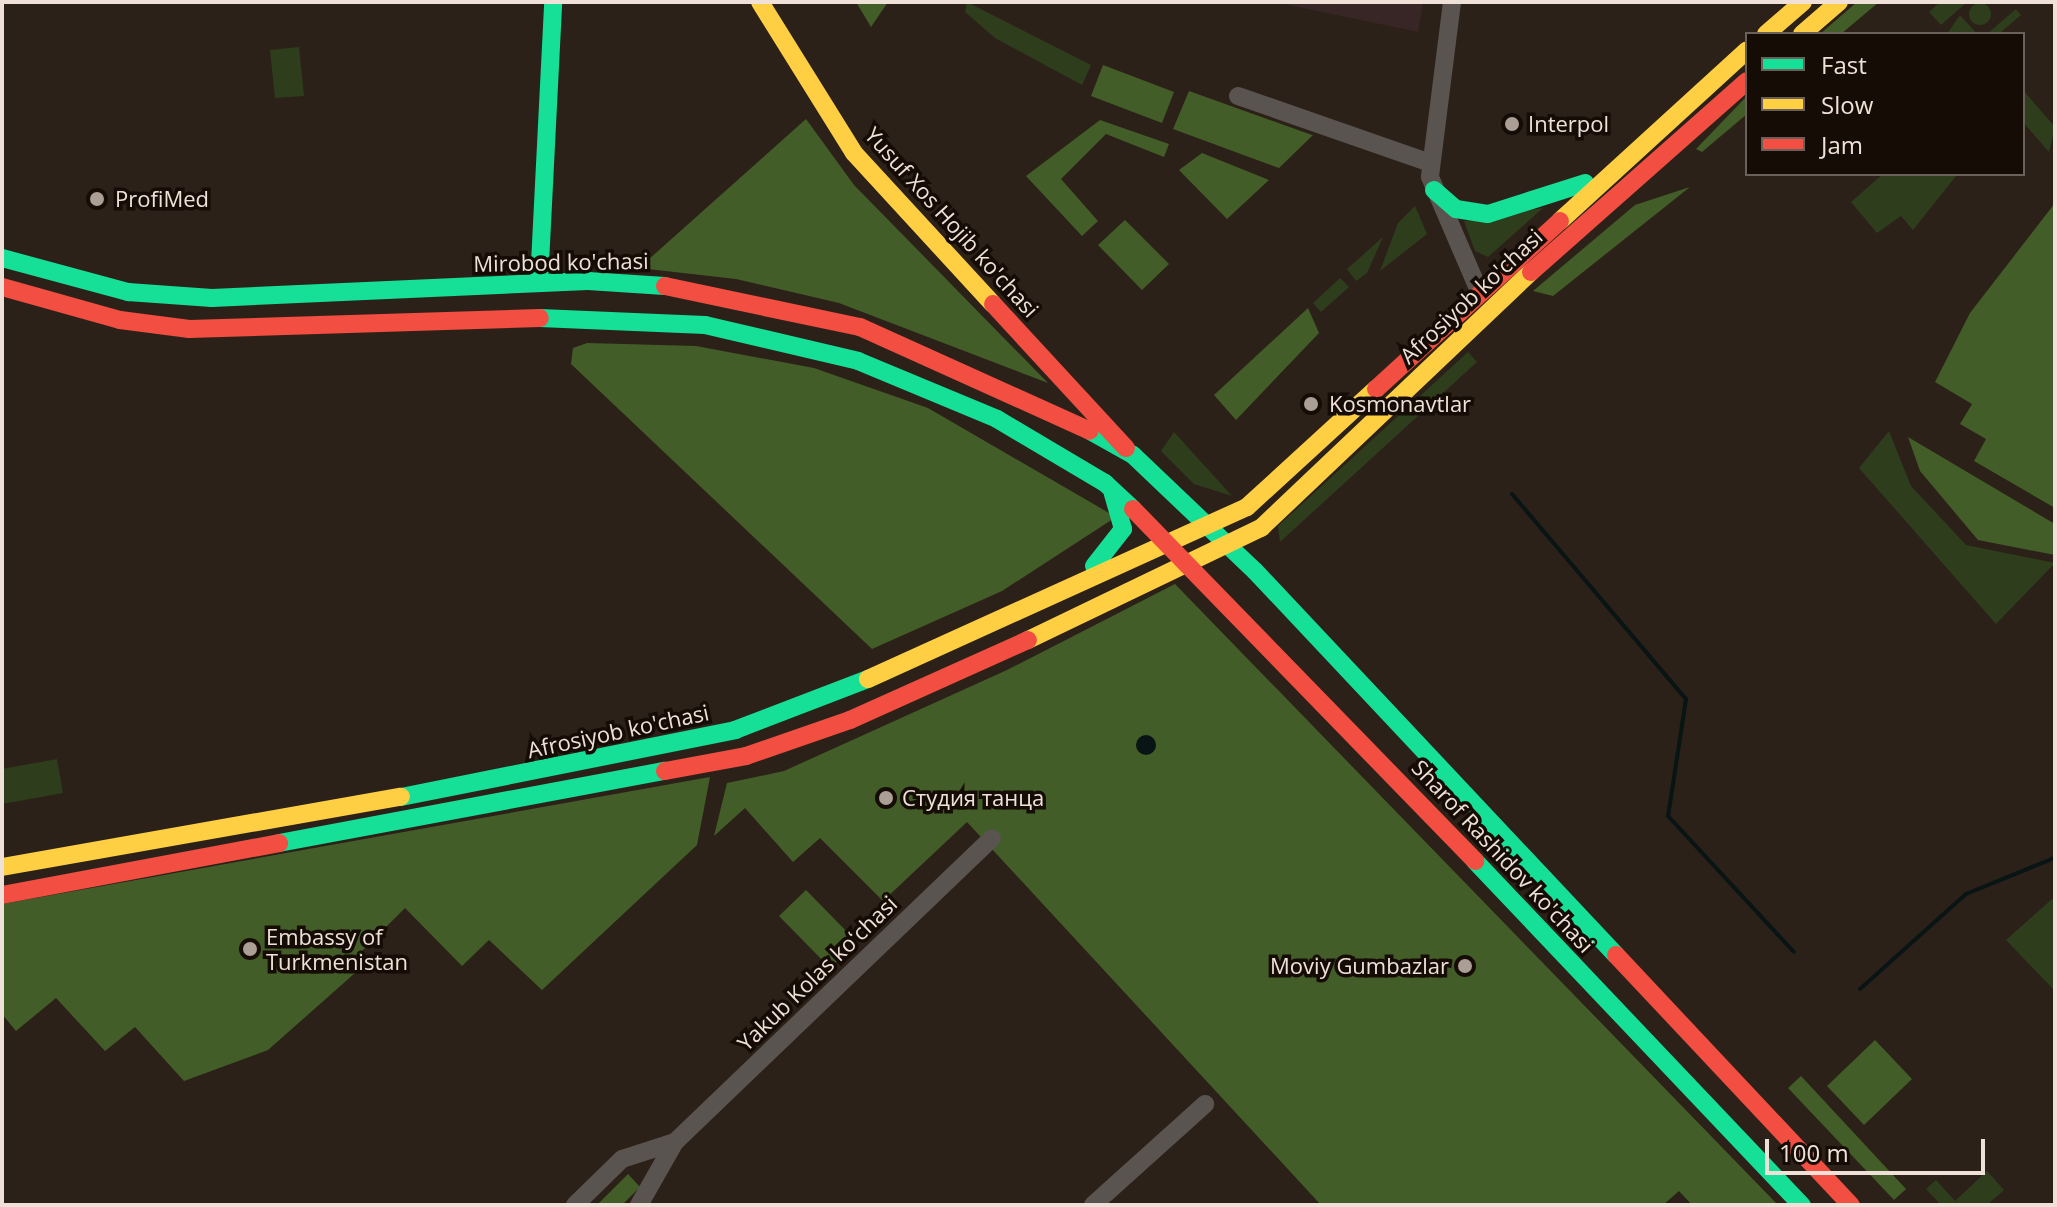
<!DOCTYPE html>
<html>
<head>
<meta charset="utf-8">
<style>
	body { margin:0 }
	#map { position:relative; width:2057px; height:1207px; overflow:hidden; background:#2c2118; font-family:"Open Sans",sans-serif }
	div>[style] { position:absolute }
	.education>* { inset:0; background:#382525 }
	.green>* { inset:0; background:#2e3e1c }
	.round { border-radius:50% }
	.forest>* { inset:0; background:#435d28 }
	.water>* { inset:0; background:#091415 }
	.stream>* { height:4px; margin:-2px; padding:0 2px; transform-origin:2px; border-radius:2px; background:#091415 }
	.street>* { height:18px; margin:-9px; padding:0 9px; transform-origin:9px; border-radius:9px; background:#5a5451 }
	.fast>* { height:18px; margin:-9px; padding:0 9px; transform-origin:9px; border-radius:9px; background:#16e098 }
	.slow>* { height:18px; margin:-9px; padding:0 9px; transform-origin:9px; border-radius:9px; background:#ffcf43 }
	.jam>* { height:18px; margin:-9px; padding:0 9px; transform-origin:9px; border-radius:9px; background:#f24e42 }
	.dots>* { width:22px; height:22px; translate:-50% -50%; box-sizing:border-box; border:4px solid #150c06; border-radius:50% }
	span { translate:-50% -50%; white-space:nowrap; text-align:center; line-height:1.15; -webkit-text-stroke:7px #150c06; paint-order:stroke }
	.poi-label { font-size:22px; color:#efe1d7 }
	.left { translate:0 -50%; text-align:left }
	.right { translate:-100% -50%; text-align:right }
	.street-label { font-size:22px; color:#efe1d7 }
	.frame { position:absolute; inset:0; border:4px solid #efe1d7; pointer-events:none }
	.legend { position:absolute; left:1745px; top:32px; width:280px; height:144px; box-sizing:border-box; background:#150c06; border:2px solid #6c615a; margin:0; padding:10px 14px; list-style:none; font-size:24px; color:#efe1d7 }
	.legend li { display:flex; align-items:center; gap:16px; height:40px }
	.legend b { width:40px; border:2px solid #6c615a }
	.scale { position:absolute; left:1765px; top:1139px; width:220px; height:36px; box-sizing:border-box; border:4px solid #efe1d7; border-top:0; padding-left:10px; font-size:24px; line-height:28px; white-space:nowrap; color:#efe1d7; -webkit-text-stroke:6px #150c06; paint-order:stroke }
</style>
</head>
<body>
<div id="map">
	<div class="education">
		<div style="clip-path:polygon(1274px 2px,1423px 2px,1418px 32px)"></div>
	</div>
	<div class="green">
		<div style="clip-path:polygon(967px 2px,1091px 65px,1082px 85px,995px 38px,965px 12px)"></div>
		<div style="clip-path:polygon(1940px 2px,1967px 2px,1941px 25px,1929px 12px)"></div>
		<div class="round" style="left:1969px;top:3px;width:22px;height:22px"></div>
		<div style="clip-path:polygon(2016px 9px,2021px 15px,1999px 34px,1987px 34px)"></div>
		<div style="clip-path:polygon(1960px 15px,1977px 34px,1947px 34px)"></div>
		<div style="clip-path:polygon(299px 47px,304px 96px,275px 98px,270px 50px)"></div>
		<div style="clip-path:polygon(2023px 90px,2055px 127px,2049px 152px,2023px 122px)"></div>
		<div style="clip-path:polygon(1883px 174px,1954px 174px,1956px 176px,1913px 230px,1901px 216px,1877px 233px,1851px 202px)"></div>
		<div style="clip-path:polygon(1415px 206px,1427px 234px,1380px 271px,1398px 223px)"></div>
		<div style="clip-path:polygon(1543px 208px,1488px 257px,1475px 251px,1464px 221px)"></div>
		<div style="clip-path:polygon(1383px 237px,1367px 273px,1356px 281px,1347px 269px)"></div>
		<div style="clip-path:polygon(1340px 278px,1349px 287px,1321px 312px,1313px 303px)"></div>
		<div style="clip-path:polygon(1468px 352px,1477px 362px,1280px 542px,1278px 526px)"></div>
		<div style="clip-path:polygon(1889px 431px,1911px 486px,1966px 545px,2055px 563px,1996px 624px,1859px 468px)"></div>
		<div style="clip-path:polygon(1174px 432px,1232px 496px,1194px 484px,1161px 451px)"></div>
		<div style="clip-path:polygon(57px 759px,63px 793px,2px 804px,2px 769px)"></div>
		<div style="clip-path:polygon(2052px 899px,2055px 901px,2055px 991px,2006px 940px)"></div>
		<div style="clip-path:polygon(1987px 1171px,2004px 1190px,1987px 1205px,1941px 1205px,1926px 1189px,1936px 1180px,1955px 1201px)"></div>
	</div>
	<div class="forest">
		<div style="clip-path:polygon(856px 2px,888px 2px,871px 27px)"></div>
		<div style="clip-path:polygon(1857px 2px,1879px 2px,1841px 34px,1820px 34px)"></div>
		<div style="clip-path:polygon(1103px 65px,1174px 92px,1162px 123px,1091px 96px)"></div>
		<div style="clip-path:polygon(1189px 91px,1312px 135px,1313px 135px,1279px 168px,1173px 129px)"></div>
		<div style="clip-path:polygon(1747px 96px,1747px 114px,1702px 152px,1696px 149px)"></div>
		<div style="clip-path:polygon(806px 119px,854px 185px,1048px 383px,839px 303px,736px 279px,639px 268px)"></div>
		<div style="clip-path:polygon(1100px 120px,1169px 144px,1164px 157px,1106px 134px,1061px 179px,1098px 221px,1082px 236px,1026px 176px)"></div>
		<div style="clip-path:polygon(1202px 153px,1269px 180px,1227px 219px,1179px 170px)"></div>
		<div style="clip-path:polygon(1690px 187px,1553px 296px,1533px 291px,1635px 205px)"></div>
		<div style="clip-path:polygon(2055px 203px,2055px 508px,1974px 461px,1986px 439px,1960px 424px,1972px 404px,1935px 382px,1970px 313px)"></div>
		<div style="clip-path:polygon(1125px 220px,1169px 264px,1142px 290px,1098px 245px)"></div>
		<div style="clip-path:polygon(1308px 308px,1319px 333px,1236px 420px,1214px 395px)"></div>
		<div style="clip-path:polygon(587px 343px,696px 346px,814px 368px,928px 408px,1116px 517px,1002px 591px,872px 649px,571px 364px,573px 348px)"></div>
		<div style="clip-path:polygon(1908px 437px,2055px 524px,2055px 555px,1978px 540px,1920px 471px)"></div>
		<div style="clip-path:polygon(1175px 584px,1778px 1205px,1692px 1205px,1679px 1191px,1663px 1205px,1321px 1205px,967px 822px,883px 901px,820px 838px,793px 862px,745px 808px,714px 836px,727px 783px,784px 771px,1007px 670px)"></div>
		<div style="clip-path:polygon(710px 777px,697px 845px,542px 990px,489px 940px,462px 966px,405px 908px,362px 951px,355px 973px,268px 1050px,184px 1081px,135px 1027px,105px 1051px,56px 998px,16px 1031px,2px 1014px,2px 904px)"></div>
		<div style="clip-path:polygon(806px 890px,857px 942px,830px 968px,779px 916px)"></div>
		<div style="clip-path:polygon(1875px 1040px,1912px 1079px,1864px 1125px,1827px 1086px)"></div>
		<div style="clip-path:polygon(1801px 1076px,1906px 1189px,1894px 1200px,1788px 1088px)"></div>
		<div style="clip-path:polygon(628px 1174px,640px 1187px,622px 1205px,597px 1205px)"></div>
	</div>
	<div class="water">
		<div class="round" style="left:1136px;top:735px;width:20px;height:20px"></div>
	</div>
	<div class="stream">
		<div style="left:1512px;top:494px;width:269px;rotate:49.7deg"></div>
		<div style="left:1686px;top:699px;width:118px;rotate:98.7deg"></div>
		<div style="left:1668px;top:816px;width:185px;rotate:47.2deg"></div>
		<div style="left:1860px;top:989px;width:142px;rotate:-41.9deg"></div>
		<div style="left:1966px;top:894px;width:95px;rotate:-22.2deg"></div>
	</div>
	<div class="street">
		<div style="left:1452px;top:2px;width:176px;rotate:97.2deg"></div>
		<div style="left:1430px;top:177px;width:124px;rotate:66.7deg"></div>
		<div style="left:1238px;top:96px;width:203px;rotate:19.2deg"></div>
		<div style="left:575px;top:1205px;width:66px;rotate:-44.4deg"></div>
		<div style="left:622px;top:1159px;width:56px;rotate:-17.8deg"></div>
		<div style="left:639px;top:1205px;width:73px;rotate:-60.3deg"></div>
		<div style="left:675px;top:1142px;width:439px;rotate:-43.8deg"></div>
		<div style="left:1093px;top:1205px;width:151px;rotate:-42deg"></div>
	</div>
	<div class="fast">
		<div style="left:1434px;top:190px;width:29px;rotate:41deg"></div>
		<div style="left:1456px;top:209px;width:32px;rotate:9deg"></div>
		<div style="left:1488px;top:214px;width:102px;rotate:-17.7deg"></div>
		<div style="left:2px;top:258px;width:131px;rotate:15.1deg"></div>
		<div style="left:128px;top:292px;width:84px;rotate:4.1deg"></div>
		<div style="left:212px;top:298px;width:376px;rotate:-2.6deg"></div>
		<div style="left:588px;top:281px;width:77px;rotate:3.7deg"></div>
		<div style="left:539px;top:283px;width:281px;rotate:-87.1deg"></div>
		<div style="left:540px;top:318px;width:165px;rotate:2.4deg"></div>
		<div style="left:705px;top:325px;width:157px;rotate:13.2deg"></div>
		<div style="left:858px;top:361px;width:151px;rotate:22.6deg"></div>
		<div style="left:997px;top:419px;width:126px;rotate:30.7deg"></div>
		<div style="left:1105px;top:483px;width:38px;rotate:43deg"></div>
		<div style="left:1090px;top:431px;width:49px;rotate:29.2deg"></div>
		<div style="left:1133px;top:455px;width:168px;rotate:43.6deg"></div>
		<div style="left:1255px;top:571px;width:527px;rotate:46.77deg"></div>
		<div style="left:1094px;top:566px;width:47px;rotate:-51.9deg"></div>
		<div style="left:1123px;top:529px;width:37px;rotate:-106deg"></div>
		<div style="left:401px;top:797px;width:341px;rotate:-11.3deg"></div>
		<div style="left:735px;top:730px;width:142px;rotate:-21deg"></div>
		<div style="left:279px;top:843px;width:393px;rotate:-10.6deg"></div>
		<div style="left:1475px;top:861px;width:475px;rotate:46.5deg"></div>
	</div>
	<div class="slow">
		<div style="left:760px;top:2px;width:178px;rotate:58.1deg"></div>
		<div style="left:854px;top:153px;width:205px;rotate:47.4deg"></div>
		<div style="left:1766px;top:34px;width:49px;rotate:-40.9deg"></div>
		<div style="left:1802px;top:34px;width:49px;rotate:-40.9deg"></div>
		<div style="left:1560px;top:221px;width:253px;rotate:-42.4deg"></div>
		<div style="left:1028px;top:640px;width:259px;rotate:-25.7deg"></div>
		<div style="left:1261px;top:528px;width:372px;rotate:-43.5deg"></div>
		<div style="left:868px;top:679px;width:416px;rotate:-24.4deg"></div>
		<div style="left:1247px;top:507px;width:175px;rotate:-42.5deg"></div>
		<div style="left:2px;top:867px;width:405px;rotate:-10deg"></div>
	</div>
	<div class="jam">
		<div style="left:1531px;top:272px;width:288px;rotate:-41.5deg"></div>
		<div style="left:665px;top:286px;width:199px;rotate:11.9deg"></div>
		<div style="left:860px;top:327px;width:252px;rotate:24.3deg"></div>
		<div style="left:2px;top:287px;width:123px;rotate:15.6deg"></div>
		<div style="left:120px;top:320px;width:70px;rotate:7.4deg"></div>
		<div style="left:189px;top:329px;width:351px;rotate:-1.8deg"></div>
		<div style="left:993px;top:304px;width:196px;rotate:47.3deg"></div>
		<div style="left:1376px;top:389px;width:249px;rotate:-42.4deg"></div>
		<div style="left:1133px;top:509px;width:491px;rotate:45.8deg"></div>
		<div style="left:665px;top:771px;width:82px;rotate:-10.5deg"></div>
		<div style="left:746px;top:756px;width:110px;rotate:-19.1deg"></div>
		<div style="left:850px;top:720px;width:195px;rotate:-24.2deg"></div>
		<div style="left:2px;top:895px;width:282px;rotate:-10.6deg"></div>
		<div style="left:1616px;top:955px;width:343px;rotate:46.8deg"></div>
	</div>
	<div class="dots">
		<div style="left:1512px;top:124px;background:#ab9e94"></div>
		<div style="left:97px;top:199px;background:#ab9e94"></div>
		<div style="left:1311px;top:404px;background:#ab9e94"></div>
		<div style="left:886px;top:798px;background:#ab9e94"></div>
		<div style="left:250px;top:949px;background:#ab9e94"></div>
		<div style="left:1465px;top:966px;background:#ab9e94"></div>
	</div>
	<div class="poi-label">
		<span class="left" style="left:1528px;top:124px">Interpol</span>
		<span class="left" style="left:115px;top:199px">ProfiMed</span>
		<span class="left" style="left:1329px;top:404px">Kosmonavtlar</span>
		<span class="left" style="left:902px;top:798px">Студия танца</span>
		<span class="left" style="left:266px;top:949px">Embassy of<br>Turkmenistan</span>
		<span class="right" style="left:1449px;top:966px">Moviy Gumbazlar</span>
	</div>
	<div class="street-label">
		<span style="left:952px;top:222px;rotate:48deg">Yusuf Xos Hojib ko'chasi</span>
		<span style="left:561px;top:262px;rotate:-1deg">Mirobod ko'chasi</span>
		<span style="left:1471px;top:296px;rotate:-43deg">Afrosiyob ko'chasi</span>
		<span style="left:618px;top:731px;rotate:-12deg">Afrosiyob ko'chasi</span>
		<span style="left:1503px;top:856px;rotate:47deg">Sharof Rashidov ko'chasi</span>
		<span style="left:817px;top:973px;rotate:-44deg">Yakub Kolas koʻchasi</span>
	</div>
	<div class="frame"></div>
	<ul class="legend">
	<li><b style="height:10px;background:#16e098"></b>Fast</li>
	<li><b style="height:10px;background:#ffcf43"></b>Slow</li>
	<li><b style="height:10px;background:#f24e42"></b>Jam</li>
	</ul>
	<div class="scale">100 m</div>
</div>
</body>
</html>
